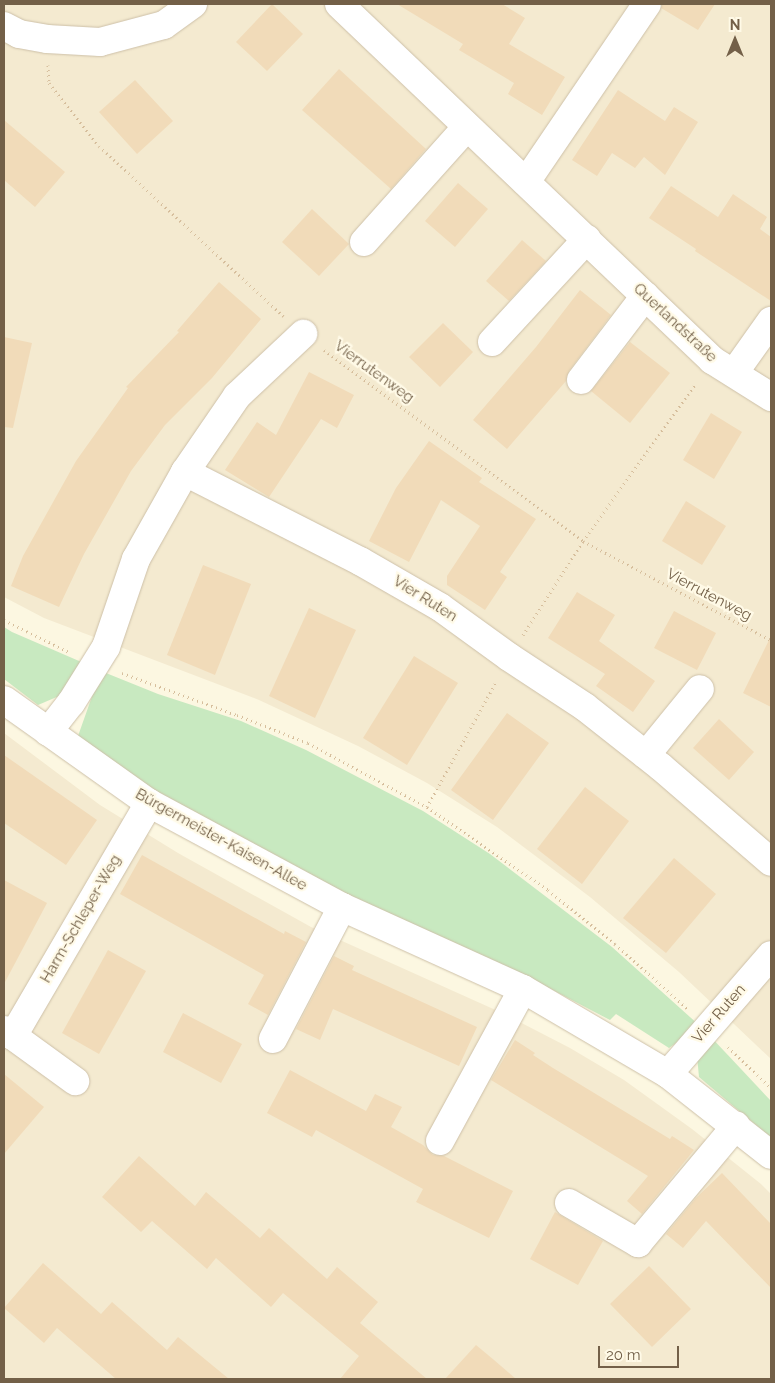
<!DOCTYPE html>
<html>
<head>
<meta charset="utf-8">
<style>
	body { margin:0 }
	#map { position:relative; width:775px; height:1383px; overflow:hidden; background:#fcf7e1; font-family:Raleway,sans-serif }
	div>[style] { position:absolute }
	.residential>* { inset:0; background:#f4ead0 }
	.green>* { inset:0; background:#c8e9c0 }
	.building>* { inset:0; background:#f1dbb9 }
	.path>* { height:3px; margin-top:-1.5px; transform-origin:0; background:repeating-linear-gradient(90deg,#d6be9c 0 1px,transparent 0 5px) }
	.roads { filter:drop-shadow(0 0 1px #cdc0a8) drop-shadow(0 0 1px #cdc0a8) }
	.minor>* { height:28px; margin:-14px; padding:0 14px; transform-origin:14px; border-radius:14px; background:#fff }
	span { translate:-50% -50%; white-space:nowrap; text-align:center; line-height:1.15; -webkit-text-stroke:4.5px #fffae7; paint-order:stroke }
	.street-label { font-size:15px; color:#736048 }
	.frame { position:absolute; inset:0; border:5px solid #736048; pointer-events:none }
	.north { position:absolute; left:710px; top:15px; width:50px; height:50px; -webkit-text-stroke:4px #fffae7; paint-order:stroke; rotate:0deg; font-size:14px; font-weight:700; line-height:20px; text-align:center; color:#736048 }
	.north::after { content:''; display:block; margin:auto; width:18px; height:22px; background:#736048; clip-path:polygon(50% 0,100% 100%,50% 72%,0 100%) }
	.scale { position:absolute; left:598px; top:1346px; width:81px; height:22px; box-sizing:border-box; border:2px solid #736048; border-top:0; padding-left:6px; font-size:15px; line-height:18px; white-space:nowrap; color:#736048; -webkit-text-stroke:4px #fffae7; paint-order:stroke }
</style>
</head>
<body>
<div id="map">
	<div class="residential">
		<div style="clip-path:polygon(4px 4px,771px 4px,771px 1059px,679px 972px,590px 897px,497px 827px,427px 783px,358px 746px,259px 700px,44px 618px,4px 597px)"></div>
		<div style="clip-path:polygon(4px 733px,100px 805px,178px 853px,311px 927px,500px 1012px,570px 1048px,624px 1080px,692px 1129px,761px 1184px,771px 1194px,771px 1379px,4px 1379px)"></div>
	</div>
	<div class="green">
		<div style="clip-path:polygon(4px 627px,12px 632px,86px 664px,59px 696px,38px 705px,4px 679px)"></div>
		<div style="clip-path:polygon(101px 671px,158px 694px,241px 721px,306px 750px,423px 811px,490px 854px,612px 947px,700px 1026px,669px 1048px,616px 1014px,610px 1020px,522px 974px,341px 893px,154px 792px,78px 736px)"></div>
		<div style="clip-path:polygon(710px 1036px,771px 1101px,771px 1138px,699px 1077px,697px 1056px)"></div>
	</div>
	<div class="building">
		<div style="clip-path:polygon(272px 4px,303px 34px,267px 71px,236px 42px)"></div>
		<div style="clip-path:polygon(397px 4px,502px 4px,525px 18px,509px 44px,565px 77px,542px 115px,508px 94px,514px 83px,459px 50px,463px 44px)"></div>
		<div style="clip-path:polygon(662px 4px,715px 4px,698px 30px,661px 8px)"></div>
		<div style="clip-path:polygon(339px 69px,426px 149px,391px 189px,302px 110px)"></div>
		<div style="clip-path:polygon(135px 80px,173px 121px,137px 154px,99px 112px)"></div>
		<div style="clip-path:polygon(618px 90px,665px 121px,674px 107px,698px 122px,665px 175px,644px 157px,635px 168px,612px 153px,597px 176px,572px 160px)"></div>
		<div style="clip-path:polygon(4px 120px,65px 172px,35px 207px,4px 180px)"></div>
		<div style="clip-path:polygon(458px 183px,488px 209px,455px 247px,425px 221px)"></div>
		<div style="clip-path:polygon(671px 186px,718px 217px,733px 194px,767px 217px,760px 229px,771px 237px,771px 301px,695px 251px,696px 249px,649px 218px)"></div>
		<div style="clip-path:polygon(312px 209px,349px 244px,319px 276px,282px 242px)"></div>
		<div style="clip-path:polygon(522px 240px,546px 261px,509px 301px,486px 281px)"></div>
		<div style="clip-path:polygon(219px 282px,261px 319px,212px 378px,165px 425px,131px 471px,84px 554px,59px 607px,11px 586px,23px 556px,76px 461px,128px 388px,126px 387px,179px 332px,177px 331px)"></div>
		<div style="clip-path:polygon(580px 290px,611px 315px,569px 371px,566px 381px,507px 449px,473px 420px,536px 347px)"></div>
		<div style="clip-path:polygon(443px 323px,473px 352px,440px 387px,409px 357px)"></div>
		<div style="clip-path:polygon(4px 337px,32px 343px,13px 428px,4px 427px)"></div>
		<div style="clip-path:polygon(630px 342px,670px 373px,630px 423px,591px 391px)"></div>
		<div style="clip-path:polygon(309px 372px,354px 395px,337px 428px,321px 419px,269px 497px,225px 470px,257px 422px,276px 435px)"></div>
		<div style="clip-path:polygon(711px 413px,742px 432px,714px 479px,683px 460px)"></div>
		<div style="clip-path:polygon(429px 441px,482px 478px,479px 482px,536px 519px,500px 572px,507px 577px,485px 610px,447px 585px,447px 576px,480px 526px,441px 500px,409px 562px,369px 541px,396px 488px)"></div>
		<div style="clip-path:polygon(686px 501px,726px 526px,702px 565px,662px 541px)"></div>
		<div style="clip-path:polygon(203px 565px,251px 584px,215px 675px,167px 655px)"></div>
		<div style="clip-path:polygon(577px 592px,615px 615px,599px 641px,655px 681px,633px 712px,596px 686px,605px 674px,548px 638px)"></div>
		<div style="clip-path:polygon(309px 608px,356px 630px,315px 718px,269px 696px)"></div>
		<div style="clip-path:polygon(674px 611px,716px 633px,697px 670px,654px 648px)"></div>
		<div style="clip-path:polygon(771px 636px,771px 707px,743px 693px)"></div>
		<div style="clip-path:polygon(414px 656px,458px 683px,407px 765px,363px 738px)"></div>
		<div style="clip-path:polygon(507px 713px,549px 743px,493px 820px,451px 790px)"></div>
		<div style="clip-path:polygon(719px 719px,754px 752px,729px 780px,693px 748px)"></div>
		<div style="clip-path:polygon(4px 755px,97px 820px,66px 865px,4px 823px)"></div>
		<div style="clip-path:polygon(585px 787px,629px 821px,582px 884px,537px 849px)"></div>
		<div style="clip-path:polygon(142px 855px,284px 934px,285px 931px,306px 942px,268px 1015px,248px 1004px,264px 975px,120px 894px)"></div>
		<div style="clip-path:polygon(674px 858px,716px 894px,666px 953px,623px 918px)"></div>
		<div style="clip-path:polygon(4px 880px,47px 903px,4px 984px)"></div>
		<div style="clip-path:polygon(108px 950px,146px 971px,99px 1054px,62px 1033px)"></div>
		<div style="clip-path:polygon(334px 956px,354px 966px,352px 970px,477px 1027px,459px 1066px,333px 1009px,320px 1040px,296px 1029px)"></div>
		<div style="clip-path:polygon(183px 1013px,242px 1044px,221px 1083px,163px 1052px)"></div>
		<div style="clip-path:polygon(515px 1040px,535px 1053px,533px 1055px,553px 1068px,670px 1139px,672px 1136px,694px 1150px,642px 1214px,627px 1201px,648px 1176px,491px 1080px)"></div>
		<div style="clip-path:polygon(290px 1070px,366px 1111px,375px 1094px,402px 1107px,391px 1127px,423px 1145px,433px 1155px,444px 1156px,513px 1191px,489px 1238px,416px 1202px,423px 1189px,316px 1130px,312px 1137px,267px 1113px)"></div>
		<div style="clip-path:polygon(4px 1074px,44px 1107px,4px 1154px)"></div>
		<div style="clip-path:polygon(139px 1156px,195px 1206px,206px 1192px,260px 1238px,269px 1228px,327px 1279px,337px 1267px,378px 1302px,360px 1323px,427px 1379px,340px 1379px,359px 1356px,283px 1293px,271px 1307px,216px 1258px,207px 1269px,152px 1221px,141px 1232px,102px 1197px)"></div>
		<div style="clip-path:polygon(722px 1173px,771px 1224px,771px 1288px,706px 1221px,683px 1248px,666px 1234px,696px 1198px)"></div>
		<div style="clip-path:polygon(555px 1212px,603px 1241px,578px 1285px,530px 1259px)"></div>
		<div style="clip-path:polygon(43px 1263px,101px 1314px,112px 1302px,167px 1350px,178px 1337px,229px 1379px,116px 1379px,57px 1328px,44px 1343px,4px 1308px)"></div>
		<div style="clip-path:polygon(649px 1266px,691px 1309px,652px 1347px,610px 1304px)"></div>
		<div style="clip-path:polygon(476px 1345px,494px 1360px,516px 1379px,445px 1379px)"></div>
	</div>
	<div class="path">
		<div style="left:48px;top:65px;width:18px;rotate:87deg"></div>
		<div style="left:49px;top:83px;width:80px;rotate:51.6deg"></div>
		<div style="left:99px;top:146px;width:251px;rotate:42.7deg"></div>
		<div style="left:324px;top:350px;width:322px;rotate:36.4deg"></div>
		<div style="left:583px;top:541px;width:212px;rotate:27.8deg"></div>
		<div style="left:4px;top:620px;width:72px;rotate:26.2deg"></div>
		<div style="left:523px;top:635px;width:112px;rotate:-57.4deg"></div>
		<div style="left:583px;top:541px;width:194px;rotate:-54.4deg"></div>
		<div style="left:122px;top:673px;width:122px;rotate:20.1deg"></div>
		<div style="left:237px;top:715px;width:76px;rotate:21.5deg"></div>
		<div style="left:308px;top:743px;width:135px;rotate:28.3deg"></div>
		<div style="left:427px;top:807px;width:147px;rotate:34.4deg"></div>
		<div style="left:548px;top:890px;width:86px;rotate:38.9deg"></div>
		<div style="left:615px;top:944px;width:99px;rotate:41.7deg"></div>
		<div style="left:427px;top:807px;width:143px;rotate:-61.1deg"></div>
		<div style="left:728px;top:1047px;width:59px;rotate:43.6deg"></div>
	</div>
	<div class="roads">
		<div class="minor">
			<div style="left:339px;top:4px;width:516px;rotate:43.66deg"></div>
			<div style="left:712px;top:360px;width:70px;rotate:32.1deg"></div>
			<div style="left:4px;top:26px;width:17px;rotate:28deg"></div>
			<div style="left:19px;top:34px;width:28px;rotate:10deg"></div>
			<div style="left:47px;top:39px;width:53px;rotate:3.2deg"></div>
			<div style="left:100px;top:42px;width:66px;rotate:-14.9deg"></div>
			<div style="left:164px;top:25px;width:36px;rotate:-36deg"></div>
			<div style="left:526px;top:182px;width:215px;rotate:-55.8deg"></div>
			<div style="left:364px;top:242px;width:154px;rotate:-48.2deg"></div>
			<div style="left:492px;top:342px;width:140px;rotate:-47.3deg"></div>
			<div style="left:734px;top:373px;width:64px;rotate:-54.6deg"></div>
			<div style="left:581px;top:380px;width:106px;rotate:-52.7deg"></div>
			<div style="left:185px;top:472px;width:196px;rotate:27deg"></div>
			<div style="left:360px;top:561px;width:92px;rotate:29.9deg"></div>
			<div style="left:440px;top:607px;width:85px;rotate:35.9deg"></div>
			<div style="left:509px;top:657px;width:91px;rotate:33.3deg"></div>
			<div style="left:585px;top:707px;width:97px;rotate:38.3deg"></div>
			<div style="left:661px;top:767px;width:145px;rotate:40.8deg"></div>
			<div style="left:4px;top:700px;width:178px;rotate:35.4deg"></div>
			<div style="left:149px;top:803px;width:219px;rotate:28.3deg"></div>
			<div style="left:342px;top:907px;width:199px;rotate:24.4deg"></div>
			<div style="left:523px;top:989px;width:168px;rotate:30.4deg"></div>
			<div style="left:668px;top:1074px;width:131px;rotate:38.2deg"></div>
			<div style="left:48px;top:732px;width:37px;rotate:-52deg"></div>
			<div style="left:71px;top:703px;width:66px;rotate:-58deg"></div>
			<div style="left:106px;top:647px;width:93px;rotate:-71.2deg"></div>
			<div style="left:136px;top:559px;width:100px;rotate:-60.6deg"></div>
			<div style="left:185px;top:472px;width:92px;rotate:-55.6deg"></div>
			<div style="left:237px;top:396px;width:91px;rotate:-43.2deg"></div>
			<div style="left:646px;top:755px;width:85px;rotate:-50.7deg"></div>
			<div style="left:4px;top:1030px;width:11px;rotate:34deg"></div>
			<div style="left:13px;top:1036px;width:270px;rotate:-59.7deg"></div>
			<div style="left:13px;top:1036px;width:77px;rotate:36deg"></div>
			<div style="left:273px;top:1039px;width:149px;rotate:-62.4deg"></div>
			<div style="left:668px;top:1074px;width:157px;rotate:-49.1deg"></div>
			<div style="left:440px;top:1141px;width:173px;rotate:-61.4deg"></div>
			<div style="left:569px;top:1203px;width:80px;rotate:30.1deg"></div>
			<div style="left:638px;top:1243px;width:153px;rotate:-50.1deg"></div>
		</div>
	</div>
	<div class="street-label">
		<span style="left:675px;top:323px;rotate:43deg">Querlandstraße</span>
		<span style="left:374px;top:372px;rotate:36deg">Vierrutenweg</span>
		<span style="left:709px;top:595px;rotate:28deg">Vierrutenweg</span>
		<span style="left:425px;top:599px;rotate:32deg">Vier Ruten</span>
		<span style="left:221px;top:840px;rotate:29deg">Bürgermeister-Kaisen-Allee</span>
		<span style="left:81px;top:919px;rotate:-60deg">Harm-Schleper-Weg</span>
		<span style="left:719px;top:1014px;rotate:-49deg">Vier Ruten</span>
	</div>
	<div class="frame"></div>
	<div class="north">N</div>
	<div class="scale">20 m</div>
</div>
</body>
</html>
